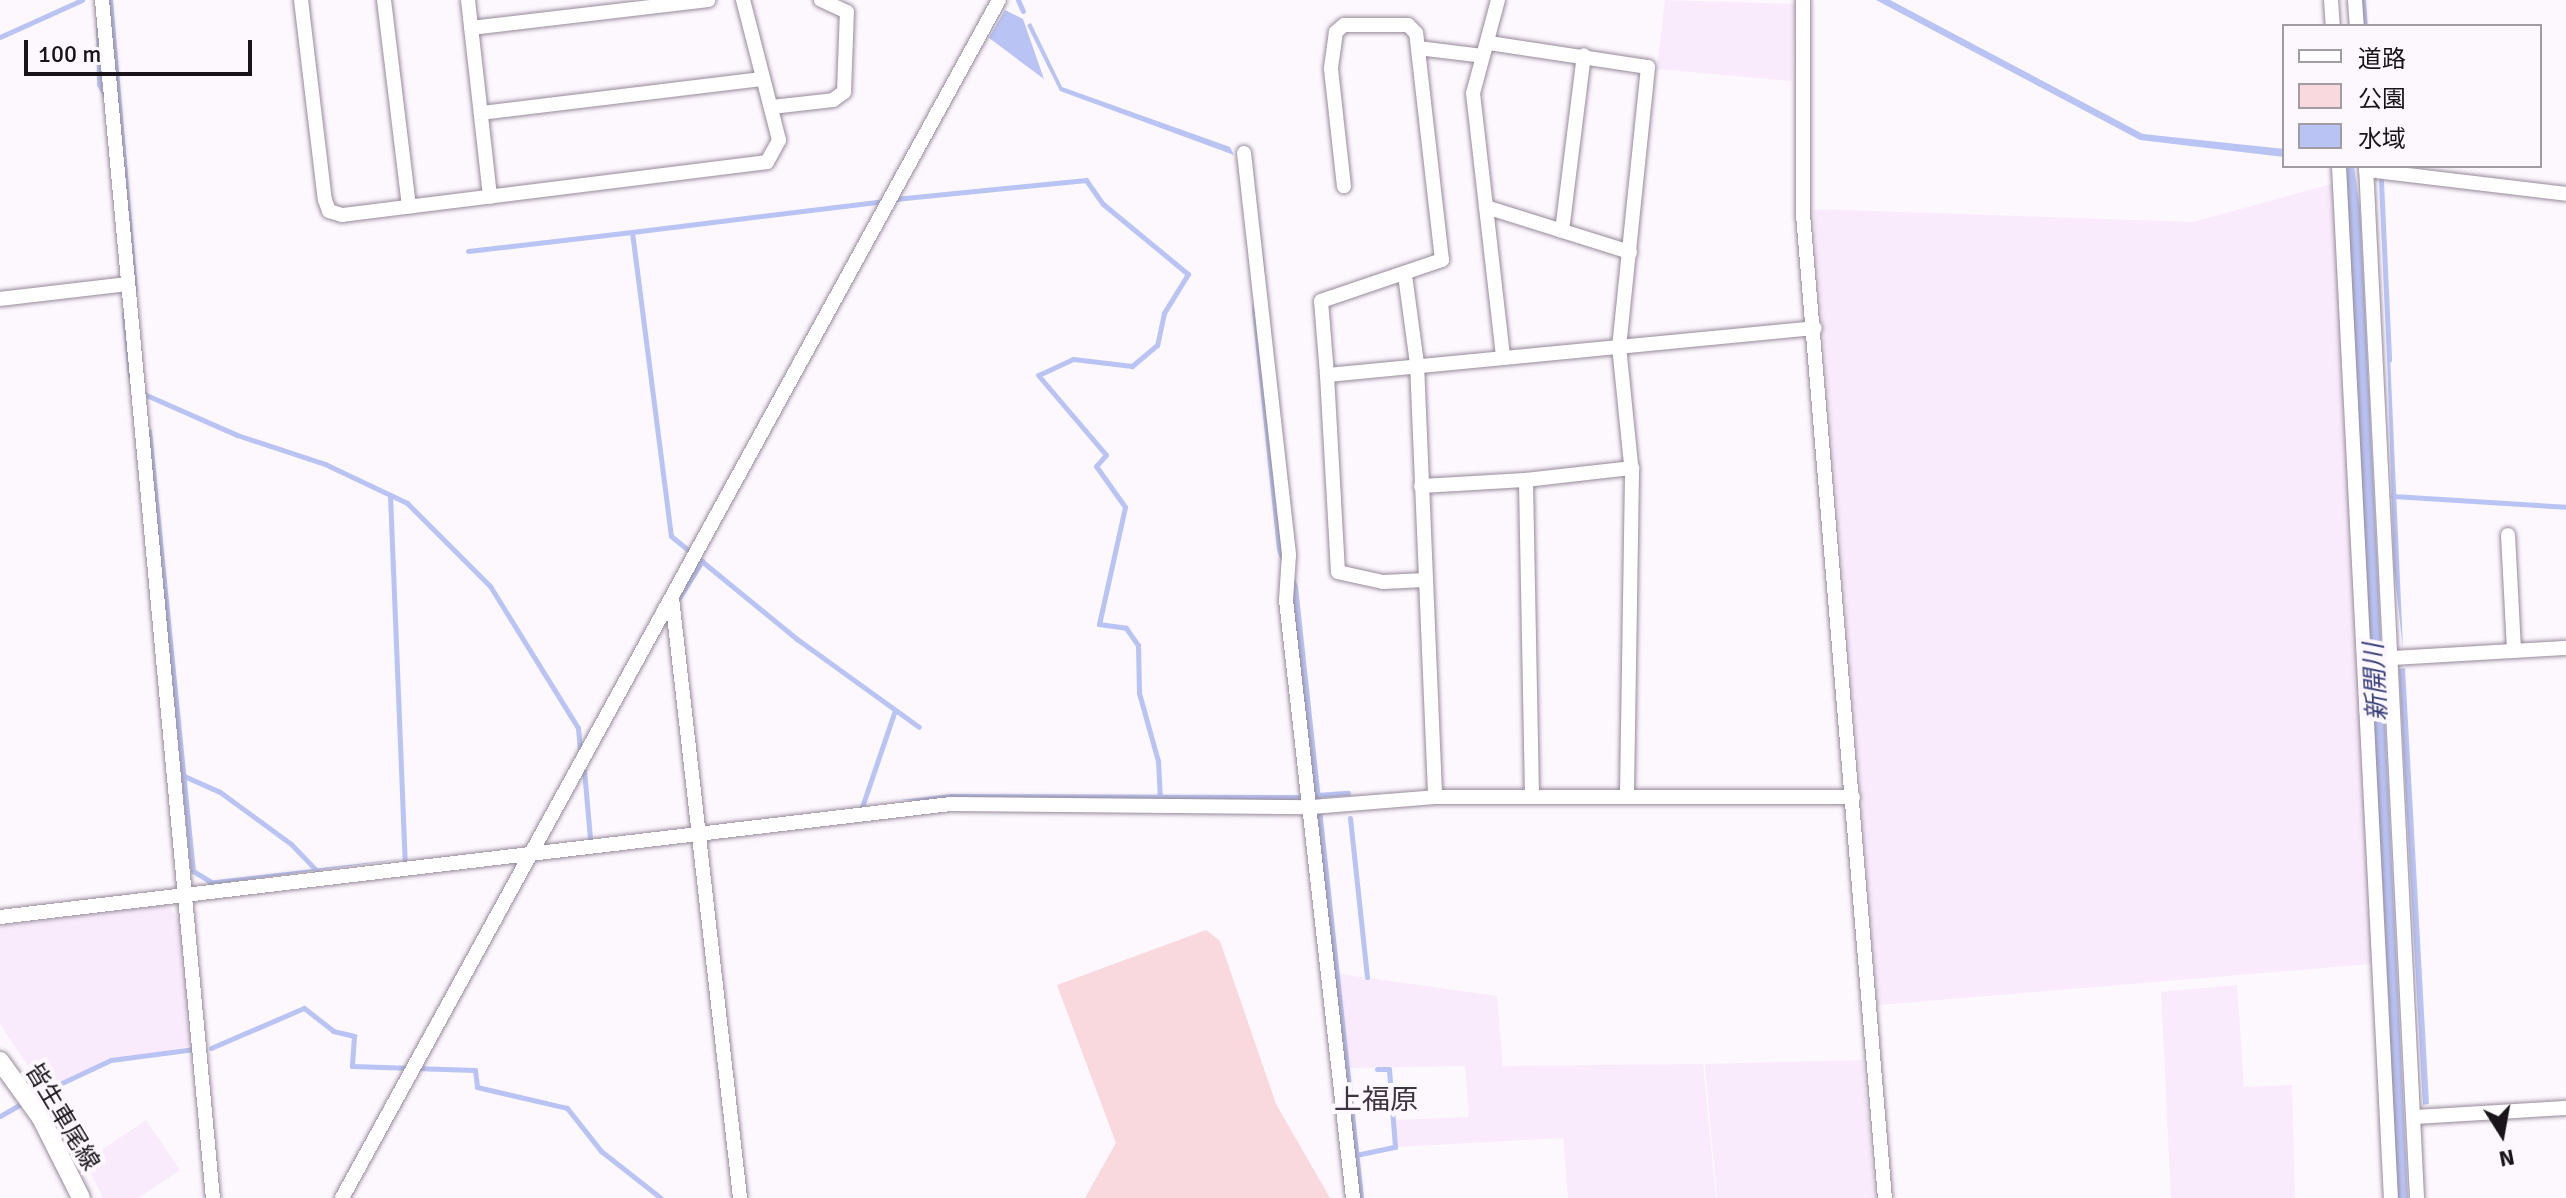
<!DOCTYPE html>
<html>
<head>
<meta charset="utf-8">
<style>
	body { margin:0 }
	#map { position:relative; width:2566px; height:1198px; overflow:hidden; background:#fdf7fe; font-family:Signika,"Noto Sans JP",sans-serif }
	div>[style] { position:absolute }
	.built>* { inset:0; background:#f9ebfc }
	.green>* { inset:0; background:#f9d8de }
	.water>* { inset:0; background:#b9c3f4 }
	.stream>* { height:5px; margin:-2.5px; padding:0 2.5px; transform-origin:2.5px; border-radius:2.5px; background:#b9c3f4 }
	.roads { filter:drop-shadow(0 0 2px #968a99) drop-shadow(0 0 2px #968a99) }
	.street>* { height:14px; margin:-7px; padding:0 7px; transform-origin:7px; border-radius:7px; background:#fff }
	.secondary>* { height:18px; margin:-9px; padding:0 9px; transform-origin:9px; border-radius:9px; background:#fff }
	span { translate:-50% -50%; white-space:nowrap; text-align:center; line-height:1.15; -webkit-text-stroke:8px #fdf7fe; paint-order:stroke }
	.street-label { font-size:24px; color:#181419 }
	.water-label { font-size:26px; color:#373f7a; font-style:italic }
	.quarter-label { font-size:28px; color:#3e3340 }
	.legend { position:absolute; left:2282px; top:24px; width:260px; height:144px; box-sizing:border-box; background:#fdf7fe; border:2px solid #a19ca2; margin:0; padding:10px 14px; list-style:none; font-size:24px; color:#181419 }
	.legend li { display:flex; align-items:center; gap:16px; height:40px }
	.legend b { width:40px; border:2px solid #a19ca2 }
	.north { position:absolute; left:2462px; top:1094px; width:80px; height:80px; -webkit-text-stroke:6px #fdf7fe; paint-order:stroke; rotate:169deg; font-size:22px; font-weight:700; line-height:32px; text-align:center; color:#181419 }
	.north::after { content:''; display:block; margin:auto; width:28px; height:36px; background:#181419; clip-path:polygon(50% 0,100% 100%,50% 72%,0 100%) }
	.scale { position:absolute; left:24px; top:40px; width:228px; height:36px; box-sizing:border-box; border:4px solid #181419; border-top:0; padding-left:10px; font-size:24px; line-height:28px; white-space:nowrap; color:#181419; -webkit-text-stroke:6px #fdf7fe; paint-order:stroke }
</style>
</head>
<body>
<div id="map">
	<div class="built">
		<div style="clip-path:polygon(1665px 0,1795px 4px,1792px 81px,1657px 69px)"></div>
		<div style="clip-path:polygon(2335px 183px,2374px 958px,2369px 964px,1878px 1005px,1813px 209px,2193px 222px)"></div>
		<div style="clip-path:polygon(165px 905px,181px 919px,195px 1046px,110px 1059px,43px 1089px,0 1024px,0 926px)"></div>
		<div style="clip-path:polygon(1340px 974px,1497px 996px,1503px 1066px,1703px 1064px,1716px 1198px,1568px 1198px,1563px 1138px,1397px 1147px,1395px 1120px,1469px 1117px,1465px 1066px,1350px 1068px)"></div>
		<div style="clip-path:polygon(2237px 985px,2244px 1087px,2292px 1085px,2295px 1198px,2171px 1198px,2161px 992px)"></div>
		<div style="clip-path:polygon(1863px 1060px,1875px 1198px,1717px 1198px,1705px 1064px)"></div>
		<div style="clip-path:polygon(146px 1120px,180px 1170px,138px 1198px,103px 1198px,85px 1161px)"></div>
	</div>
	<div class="green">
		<div style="clip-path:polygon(1206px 930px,1220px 941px,1276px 1104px,1330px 1198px,1085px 1198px,1116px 1143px,1057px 985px)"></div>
	</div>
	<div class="water">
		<div style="clip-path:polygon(1876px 0,1890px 0,2143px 134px,2284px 149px,2284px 157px,2140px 140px)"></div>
		<div style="clip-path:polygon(1005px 10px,1023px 19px,1044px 79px,989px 38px)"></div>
		<div style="clip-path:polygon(1031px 23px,1062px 87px,1230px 147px,1234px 155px,1060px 91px,1027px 25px)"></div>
		<div style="clip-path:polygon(1251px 156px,1265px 271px,1259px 310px,1284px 549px,1298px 587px,1364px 1198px,1359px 1198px,1313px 813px,901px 800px,951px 794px,1314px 795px,1290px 587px,1277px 550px,1252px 310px,1258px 272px)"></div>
		<div style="clip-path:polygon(2344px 166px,2354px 166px,2360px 209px,2408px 1198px,2394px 1198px,2389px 1007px)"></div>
		<div style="clip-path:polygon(2387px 354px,2390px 354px,2403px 649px,2394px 568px)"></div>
		<div style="clip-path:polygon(2405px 668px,2429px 1104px,2423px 1105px,2399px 669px)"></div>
		<div style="clip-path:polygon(410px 858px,208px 885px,207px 881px)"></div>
	</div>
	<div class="stream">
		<div style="left:110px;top:0;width:291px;rotate:85.1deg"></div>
		<div style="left:1018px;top:0;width:12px;rotate:66deg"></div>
		<div style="left:2363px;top:0;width:26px;rotate:86deg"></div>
		<div style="left:98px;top:25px;width:59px;rotate:89deg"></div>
		<div style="left:99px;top:84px;width:15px;rotate:62deg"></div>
		<div style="left:0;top:37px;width:90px;rotate:-24.3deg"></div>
		<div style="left:2381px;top:181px;width:179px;rotate:87.4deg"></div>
		<div style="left:895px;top:199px;width:192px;rotate:-5.7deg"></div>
		<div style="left:1086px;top:180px;width:29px;rotate:55deg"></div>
		<div style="left:1103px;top:204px;width:110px;rotate:39.5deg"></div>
		<div style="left:1188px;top:274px;width:46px;rotate:121.6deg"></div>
		<div style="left:1164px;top:313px;width:33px;rotate:102deg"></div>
		<div style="left:1157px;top:345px;width:33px;rotate:140deg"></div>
		<div style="left:1132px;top:366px;width:59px;rotate:-173.2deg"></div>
		<div style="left:1073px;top:359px;width:38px;rotate:155deg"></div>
		<div style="left:1038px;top:375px;width:105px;rotate:49.6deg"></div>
		<div style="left:1106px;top:455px;width:15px;rotate:132deg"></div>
		<div style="left:1096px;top:466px;width:50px;rotate:54.7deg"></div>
		<div style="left:1125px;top:507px;width:120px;rotate:102.5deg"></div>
		<div style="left:1099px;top:624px;width:27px;rotate:8deg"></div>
		<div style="left:1126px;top:628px;width:21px;rotate:55deg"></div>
		<div style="left:1138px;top:645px;width:48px;rotate:88.8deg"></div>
		<div style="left:1139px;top:693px;width:71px;rotate:74.4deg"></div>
		<div style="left:1158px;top:761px;width:37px;rotate:87deg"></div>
		<div style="left:632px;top:232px;width:255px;rotate:-7deg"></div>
		<div style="left:468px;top:251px;width:165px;rotate:-6.6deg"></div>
		<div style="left:632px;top:232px;width:306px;rotate:82.7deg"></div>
		<div style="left:671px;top:536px;width:163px;rotate:39.3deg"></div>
		<div style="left:797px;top:639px;width:150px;rotate:35.8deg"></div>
		<div style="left:124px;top:314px;width:62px;rotate:84.5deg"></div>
		<div style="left:144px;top:394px;width:102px;rotate:23.8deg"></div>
		<div style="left:237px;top:435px;width:93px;rotate:18.2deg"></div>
		<div style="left:325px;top:464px;width:91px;rotate:25.4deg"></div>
		<div style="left:407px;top:503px;width:117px;rotate:45deg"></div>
		<div style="left:490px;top:586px;width:167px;rotate:58.2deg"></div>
		<div style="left:578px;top:728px;width:21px;rotate:85deg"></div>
		<div style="left:149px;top:431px;width:442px;rotate:84.3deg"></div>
		<div style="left:193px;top:871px;width:23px;rotate:31deg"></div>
		<div style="left:390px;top:495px;width:366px;rotate:87.7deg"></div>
		<div style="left:2393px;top:496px;width:173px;rotate:3.6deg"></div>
		<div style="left:679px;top:598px;width:44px;rotate:-58.1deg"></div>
		<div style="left:584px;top:770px;width:68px;rotate:85deg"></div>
		<div style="left:184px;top:776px;width:39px;rotate:24deg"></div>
		<div style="left:220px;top:792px;width:88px;rotate:36.2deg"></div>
		<div style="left:291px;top:844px;width:37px;rotate:46deg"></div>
		<div style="left:1317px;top:795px;width:31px;rotate:-4deg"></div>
		<div style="left:862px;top:807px;width:102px;rotate:-71.2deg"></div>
		<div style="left:1350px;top:818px;width:160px;rotate:83.9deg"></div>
		<div style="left:211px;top:1048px;width:101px;rotate:-23.3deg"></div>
		<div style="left:304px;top:1008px;width:37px;rotate:38deg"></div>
		<div style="left:333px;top:1031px;width:22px;rotate:13deg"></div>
		<div style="left:354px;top:1036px;width:30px;rotate:94deg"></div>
		<div style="left:352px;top:1066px;width:123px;rotate:1.9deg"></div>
		<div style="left:475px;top:1070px;width:17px;rotate:83deg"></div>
		<div style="left:477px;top:1087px;width:92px;rotate:13.1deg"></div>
		<div style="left:567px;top:1108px;width:55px;rotate:51.7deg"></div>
		<div style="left:601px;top:1151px;width:76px;rotate:38.1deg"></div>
		<div style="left:32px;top:1097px;width:87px;rotate:-25.1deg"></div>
		<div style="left:111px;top:1060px;width:84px;rotate:-7.5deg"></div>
		<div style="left:0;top:1116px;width:28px;rotate:-30deg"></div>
		<div style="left:1356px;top:1155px;width:40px;rotate:-12deg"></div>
		<div style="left:1395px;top:1147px;width:78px;rotate:-94.4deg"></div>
		<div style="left:1389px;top:1069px;width:12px;rotate:180deg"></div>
	</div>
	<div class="roads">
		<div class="street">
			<div style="left:102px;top:0;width:1203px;rotate:84.71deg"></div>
			<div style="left:301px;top:0;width:201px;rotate:83.2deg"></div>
			<div style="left:325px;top:200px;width:12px;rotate:70deg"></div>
			<div style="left:329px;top:211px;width:14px;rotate:17deg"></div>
			<div style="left:342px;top:215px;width:428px;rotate:-7.1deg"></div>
			<div style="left:767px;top:162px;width:25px;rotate:-61deg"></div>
			<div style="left:779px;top:140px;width:145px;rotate:-104.4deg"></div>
			<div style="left:384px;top:0;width:208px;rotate:83.1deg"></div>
			<div style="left:468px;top:0;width:198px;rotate:83.6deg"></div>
			<div style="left:1498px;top:0;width:96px;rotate:105deg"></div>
			<div style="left:1473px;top:93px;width:266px;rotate:83.5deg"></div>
			<div style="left:1803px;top:0;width:214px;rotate:90deg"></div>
			<div style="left:1803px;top:214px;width:987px;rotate:85.24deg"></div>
			<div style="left:2331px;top:0;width:26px;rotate:86deg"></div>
			<div style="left:2355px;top:0;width:26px;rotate:86deg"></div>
			<div style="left:471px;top:28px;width:239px;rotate:-6.7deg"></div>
			<div style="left:1489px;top:43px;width:161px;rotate:8.6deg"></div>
			<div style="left:1648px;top:67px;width:281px;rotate:95.9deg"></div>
			<div style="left:1619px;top:346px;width:129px;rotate:84.2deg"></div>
			<div style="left:1632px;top:474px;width:320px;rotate:90.9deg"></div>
			<div style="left:1418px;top:48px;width:65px;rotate:7deg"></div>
			<div style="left:772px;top:107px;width:61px;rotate:-6.5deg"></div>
			<div style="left:833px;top:100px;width:14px;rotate:-36deg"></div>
			<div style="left:844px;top:92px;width:80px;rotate:-87.9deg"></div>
			<div style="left:847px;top:12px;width:29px;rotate:-155deg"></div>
			<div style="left:481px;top:113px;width:284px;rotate:-6.9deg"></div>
			<div style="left:1244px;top:153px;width:405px;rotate:83.6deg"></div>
			<div style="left:1289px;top:555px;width:45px;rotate:93.8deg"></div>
			<div style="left:1286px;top:600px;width:602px;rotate:83.61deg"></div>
			<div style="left:2339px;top:166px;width:1033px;rotate:87.12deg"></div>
			<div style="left:2366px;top:166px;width:1033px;rotate:87.17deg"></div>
			<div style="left:2366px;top:170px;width:201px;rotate:6.8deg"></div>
			<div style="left:1486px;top:207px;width:151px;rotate:17.4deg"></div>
			<div style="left:1562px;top:231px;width:177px;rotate:-82.9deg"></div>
			<div style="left:1405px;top:275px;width:90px;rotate:82.3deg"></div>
			<div style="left:1417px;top:364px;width:433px;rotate:87.6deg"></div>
			<div style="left:0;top:299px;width:128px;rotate:-6.7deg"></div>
			<div style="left:1327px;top:375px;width:74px;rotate:-94.6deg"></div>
			<div style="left:1321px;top:301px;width:128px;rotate:-18.7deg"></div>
			<div style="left:1442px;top:260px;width:228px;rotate:-96.5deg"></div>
			<div style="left:1416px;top:33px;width:11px;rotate:-135deg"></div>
			<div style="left:1408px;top:25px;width:64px;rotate:180deg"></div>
			<div style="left:1344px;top:25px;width:11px;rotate:139deg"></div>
			<div style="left:1336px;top:32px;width:37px;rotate:98deg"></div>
			<div style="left:1331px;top:69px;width:118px;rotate:83.7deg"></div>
			<div style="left:1421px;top:486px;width:105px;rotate:-3.3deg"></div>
			<div style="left:2508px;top:535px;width:116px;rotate:87deg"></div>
			<div style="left:1425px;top:580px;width:42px;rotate:177.3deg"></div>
			<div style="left:1383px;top:582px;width:46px;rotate:-167.5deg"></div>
			<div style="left:1338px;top:572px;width:197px;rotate:-93.2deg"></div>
			<div style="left:1327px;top:375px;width:490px;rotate:-5.5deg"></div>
			<div style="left:672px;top:598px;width:604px;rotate:83.53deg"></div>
			<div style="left:2391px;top:658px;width:175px;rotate:-3.3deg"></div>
			<div style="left:1532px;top:795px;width:315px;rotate:-91.1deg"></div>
			<div style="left:1526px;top:480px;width:107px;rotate:-6.5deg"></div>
			<div style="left:0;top:917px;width:958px;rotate:-6.78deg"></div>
			<div style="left:951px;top:804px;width:361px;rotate:0.5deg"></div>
			<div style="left:1312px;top:807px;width:123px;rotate:-4.6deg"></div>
			<div style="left:1435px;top:797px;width:418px"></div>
			<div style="left:2414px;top:1117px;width:152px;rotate:-3.4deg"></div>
			<div style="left:342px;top:1198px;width:1366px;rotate:-61.26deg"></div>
		</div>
		<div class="secondary">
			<div style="left:0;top:1061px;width:70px;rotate:54.3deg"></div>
			<div style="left:41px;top:1118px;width:89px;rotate:63.4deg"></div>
		</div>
	</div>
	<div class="street-label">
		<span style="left:62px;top:1117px;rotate:59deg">皆生車尾線</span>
	</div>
	<div class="water-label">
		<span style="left:2377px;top:682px;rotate:-93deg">新開川</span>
	</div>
	<div class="quarter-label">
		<span style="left:1376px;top:1100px">上福原</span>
	</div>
	<ul class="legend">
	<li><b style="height:10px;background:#fff"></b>道路</li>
	<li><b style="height:22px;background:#f9d8de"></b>公園</li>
	<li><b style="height:22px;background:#b9c3f4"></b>水域</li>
	</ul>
	<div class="north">N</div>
	<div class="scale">100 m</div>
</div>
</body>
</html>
